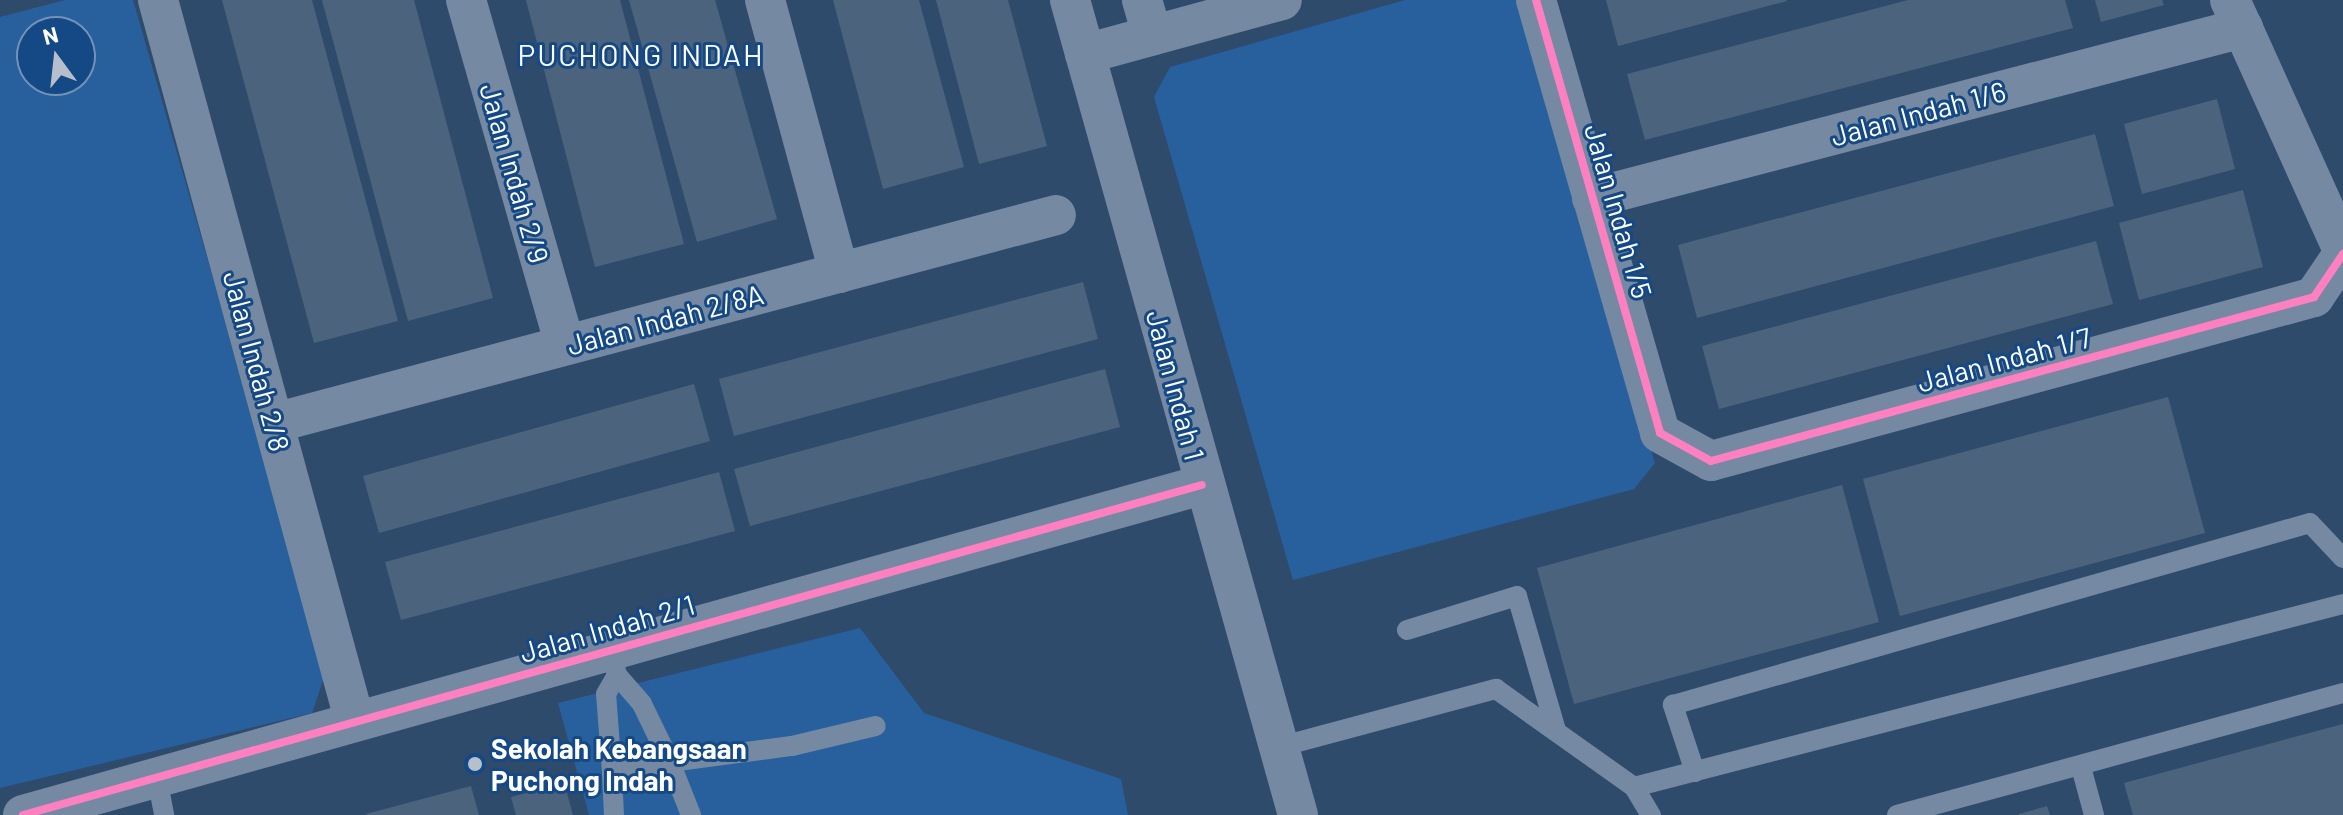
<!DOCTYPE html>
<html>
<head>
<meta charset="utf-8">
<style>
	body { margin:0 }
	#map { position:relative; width:2343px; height:815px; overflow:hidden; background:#2f4b6c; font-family:Barlow,sans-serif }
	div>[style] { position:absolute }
	.green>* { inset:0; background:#28609d }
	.building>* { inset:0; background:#4c637d }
	.lane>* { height:20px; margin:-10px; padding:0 10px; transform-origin:10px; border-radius:10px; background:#758aa2 }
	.street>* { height:40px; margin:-20px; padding:0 20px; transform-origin:20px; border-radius:20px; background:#758aa2 }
	.cycleway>* { height:8px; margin:-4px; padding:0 4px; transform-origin:4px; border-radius:4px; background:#ff80c0 }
	.dots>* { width:22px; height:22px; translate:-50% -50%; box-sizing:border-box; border:4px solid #154986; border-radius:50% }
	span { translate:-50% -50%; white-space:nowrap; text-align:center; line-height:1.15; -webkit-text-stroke:6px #154986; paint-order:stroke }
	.street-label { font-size:28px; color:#fff }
	.poi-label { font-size:28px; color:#fff; font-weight:700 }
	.left { translate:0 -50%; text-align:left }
	.neighbourhood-label { font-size:30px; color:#fff; letter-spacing:2px }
	.north { position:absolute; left:16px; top:16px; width:80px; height:80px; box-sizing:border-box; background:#154986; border:2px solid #7392b6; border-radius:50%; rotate:345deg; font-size:22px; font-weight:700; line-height:32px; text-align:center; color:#fff }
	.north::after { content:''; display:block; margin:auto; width:28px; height:36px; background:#b6c0cc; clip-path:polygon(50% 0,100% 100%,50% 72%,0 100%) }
</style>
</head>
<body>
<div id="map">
	<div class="green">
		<div style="clip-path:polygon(evenodd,65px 0,133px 0,326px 671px,312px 713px,0 788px,0 17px,65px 0,32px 32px,80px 32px,80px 80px,32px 80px,32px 32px)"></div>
		<div style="clip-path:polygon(1405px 0,1518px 0,1524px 7px,1655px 463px,1634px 489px,1293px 580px,1154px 97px,1170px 67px)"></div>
		<div style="clip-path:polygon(860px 628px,924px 713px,1121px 779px,1128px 815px,589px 815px,558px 703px)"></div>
	</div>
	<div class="building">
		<div style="clip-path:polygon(222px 0,312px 0,398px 321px,314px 343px)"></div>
		<div style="clip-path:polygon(322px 0,414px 0,493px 298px,408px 321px)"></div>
		<div style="clip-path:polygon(526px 0,620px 0,684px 244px,595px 267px)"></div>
		<div style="clip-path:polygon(629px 0,715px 0,777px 219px,697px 242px)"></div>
		<div style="clip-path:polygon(833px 0,919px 0,964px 167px,883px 189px)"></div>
		<div style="clip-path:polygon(936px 0,1008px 0,1047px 146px,979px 164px)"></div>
		<div style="clip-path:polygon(1606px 0,1786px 0,1787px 1px,1618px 46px)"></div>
		<div style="clip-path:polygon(1908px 0,2065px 0,2073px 28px,1645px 140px,1627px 74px)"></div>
		<div style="clip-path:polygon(2095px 0,2162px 0,2164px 5px,2101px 22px)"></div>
		<div style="clip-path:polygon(2217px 99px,2235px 169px,2142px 194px,2124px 124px)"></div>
		<div style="clip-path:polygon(2095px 134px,2114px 206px,1697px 318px,1678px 245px)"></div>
		<div style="clip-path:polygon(2243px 190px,2263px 267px,2139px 300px,2119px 223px)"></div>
		<div style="clip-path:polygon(2096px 241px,2113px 304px,1719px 409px,1702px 346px)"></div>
		<div style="clip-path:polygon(1083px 282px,1098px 339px,734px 436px,719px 379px)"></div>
		<div style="clip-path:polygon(1105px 369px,1120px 427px,750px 526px,734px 469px)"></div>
		<div style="clip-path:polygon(694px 384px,710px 441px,379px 533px,363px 476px)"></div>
		<div style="clip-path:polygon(2168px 397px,2205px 533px,1900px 616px,1863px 479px)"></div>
		<div style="clip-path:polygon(719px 472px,735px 531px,401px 620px,385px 562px)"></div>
		<div style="clip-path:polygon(1842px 485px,1879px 622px,1574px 704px,1537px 568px)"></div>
		<div style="clip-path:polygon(2343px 724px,2343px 815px,2133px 815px,2124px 783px)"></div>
		<div style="clip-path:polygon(564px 783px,573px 815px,516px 815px,511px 797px)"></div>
		<div style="clip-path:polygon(471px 786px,479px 815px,367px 815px,366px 814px)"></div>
		<div style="clip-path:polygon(2047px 806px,2050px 815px,2019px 815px,2019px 814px)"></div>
	</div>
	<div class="lane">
		<div style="left:1407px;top:630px;width:115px;rotate:-17.2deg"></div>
		<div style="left:1517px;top:596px;width:140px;rotate:73.8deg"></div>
		<div style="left:610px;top:650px;width:26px;rotate:74deg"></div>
		<div style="left:617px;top:675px;width:38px;rotate:49deg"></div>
		<div style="left:642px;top:704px;width:64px;rotate:64.2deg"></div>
		<div style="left:670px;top:762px;width:59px;rotate:169.3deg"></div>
		<div style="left:612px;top:773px;width:42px;rotate:87.3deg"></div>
		<div style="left:1279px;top:747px;width:225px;rotate:-15deg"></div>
		<div style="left:1496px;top:689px;width:169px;rotate:35.4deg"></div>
		<div style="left:1634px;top:787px;width:33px;rotate:59deg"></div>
		<div style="left:2081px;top:767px;width:50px;rotate:74.8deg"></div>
		<div style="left:1695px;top:772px;width:71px;rotate:-108.2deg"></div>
		<div style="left:1673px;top:705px;width:662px;rotate:-15.95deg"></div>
		<div style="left:2310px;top:523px;width:48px;rotate:46.7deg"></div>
		<div style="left:612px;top:773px;width:79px;rotate:-94.3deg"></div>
		<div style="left:606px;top:694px;width:22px;rotate:-60deg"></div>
		<div style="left:157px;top:778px;width:38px;rotate:79deg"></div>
		<div style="left:1634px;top:787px;width:732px;rotate:-14.47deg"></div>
		<div style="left:691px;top:815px;width:57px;rotate:-111.6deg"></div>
		<div style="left:670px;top:762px;width:123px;rotate:-7.5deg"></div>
		<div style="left:792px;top:746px;width:86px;rotate:-13.4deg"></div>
		<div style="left:1897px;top:815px;width:462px;rotate:-15.3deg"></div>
	</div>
	<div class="street">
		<div style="left:158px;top:0;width:748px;rotate:74.74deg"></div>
		<div style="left:466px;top:0;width:359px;rotate:74deg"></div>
		<div style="left:765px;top:0;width:283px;rotate:74.8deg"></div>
		<div style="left:1070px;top:0;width:846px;rotate:74.37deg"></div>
		<div style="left:1142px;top:0;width:37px;rotate:74deg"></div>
		<div style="left:1536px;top:0;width:450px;rotate:74deg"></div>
		<div style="left:1660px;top:433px;width:58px;rotate:28.8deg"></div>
		<div style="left:1711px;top:461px;width:625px;rotate:-15.21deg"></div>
		<div style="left:2314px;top:297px;width:52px;rotate:-56deg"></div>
		<div style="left:2230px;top:0;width:274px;rotate:65.7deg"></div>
		<div style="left:1085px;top:54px;width:204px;rotate:-15.3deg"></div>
		<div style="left:1592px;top:198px;width:673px;rotate:-14.64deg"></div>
		<div style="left:274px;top:423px;width:809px;rotate:-14.89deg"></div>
		<div style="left:23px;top:815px;width:1224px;rotate:-15.64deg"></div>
	</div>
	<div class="cycleway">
		<div style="left:1536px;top:0;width:450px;rotate:74deg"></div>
		<div style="left:1660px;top:433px;width:58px;rotate:28.8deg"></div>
		<div style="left:1711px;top:461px;width:625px;rotate:-15.21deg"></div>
		<div style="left:2314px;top:297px;width:52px;rotate:-56deg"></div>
		<div style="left:23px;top:815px;width:1224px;rotate:-15.64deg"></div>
	</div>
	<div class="dots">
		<div style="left:475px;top:764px;background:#b6c0cc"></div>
	</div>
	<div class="street-label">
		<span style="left:1918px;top:113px;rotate:-15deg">Jalan Indah 1/6</span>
		<span style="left:515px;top:173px;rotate:74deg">Jalan Indah 2/9</span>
		<span style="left:1619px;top:211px;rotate:74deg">Jalan Indah 1/5</span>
		<span style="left:665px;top:319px;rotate:-15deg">Jalan Indah 2/8A</span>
		<span style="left:2004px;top:359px;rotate:-15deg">Jalan Indah 1/7</span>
		<span style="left:257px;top:361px;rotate:75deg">Jalan Indah 2/8</span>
		<span style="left:1176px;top:385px;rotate:75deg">Jalan Indah 1</span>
		<span style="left:607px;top:628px;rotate:-16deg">Jalan Indah 2/1</span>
	</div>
	<div class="poi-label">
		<span class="left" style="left:491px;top:764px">Sekolah Kebangsaan<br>Puchong Indah</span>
	</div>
	<div class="neighbourhood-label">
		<span style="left:641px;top:54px">PUCHONG INDAH</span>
	</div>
	<div class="north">N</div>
</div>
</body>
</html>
